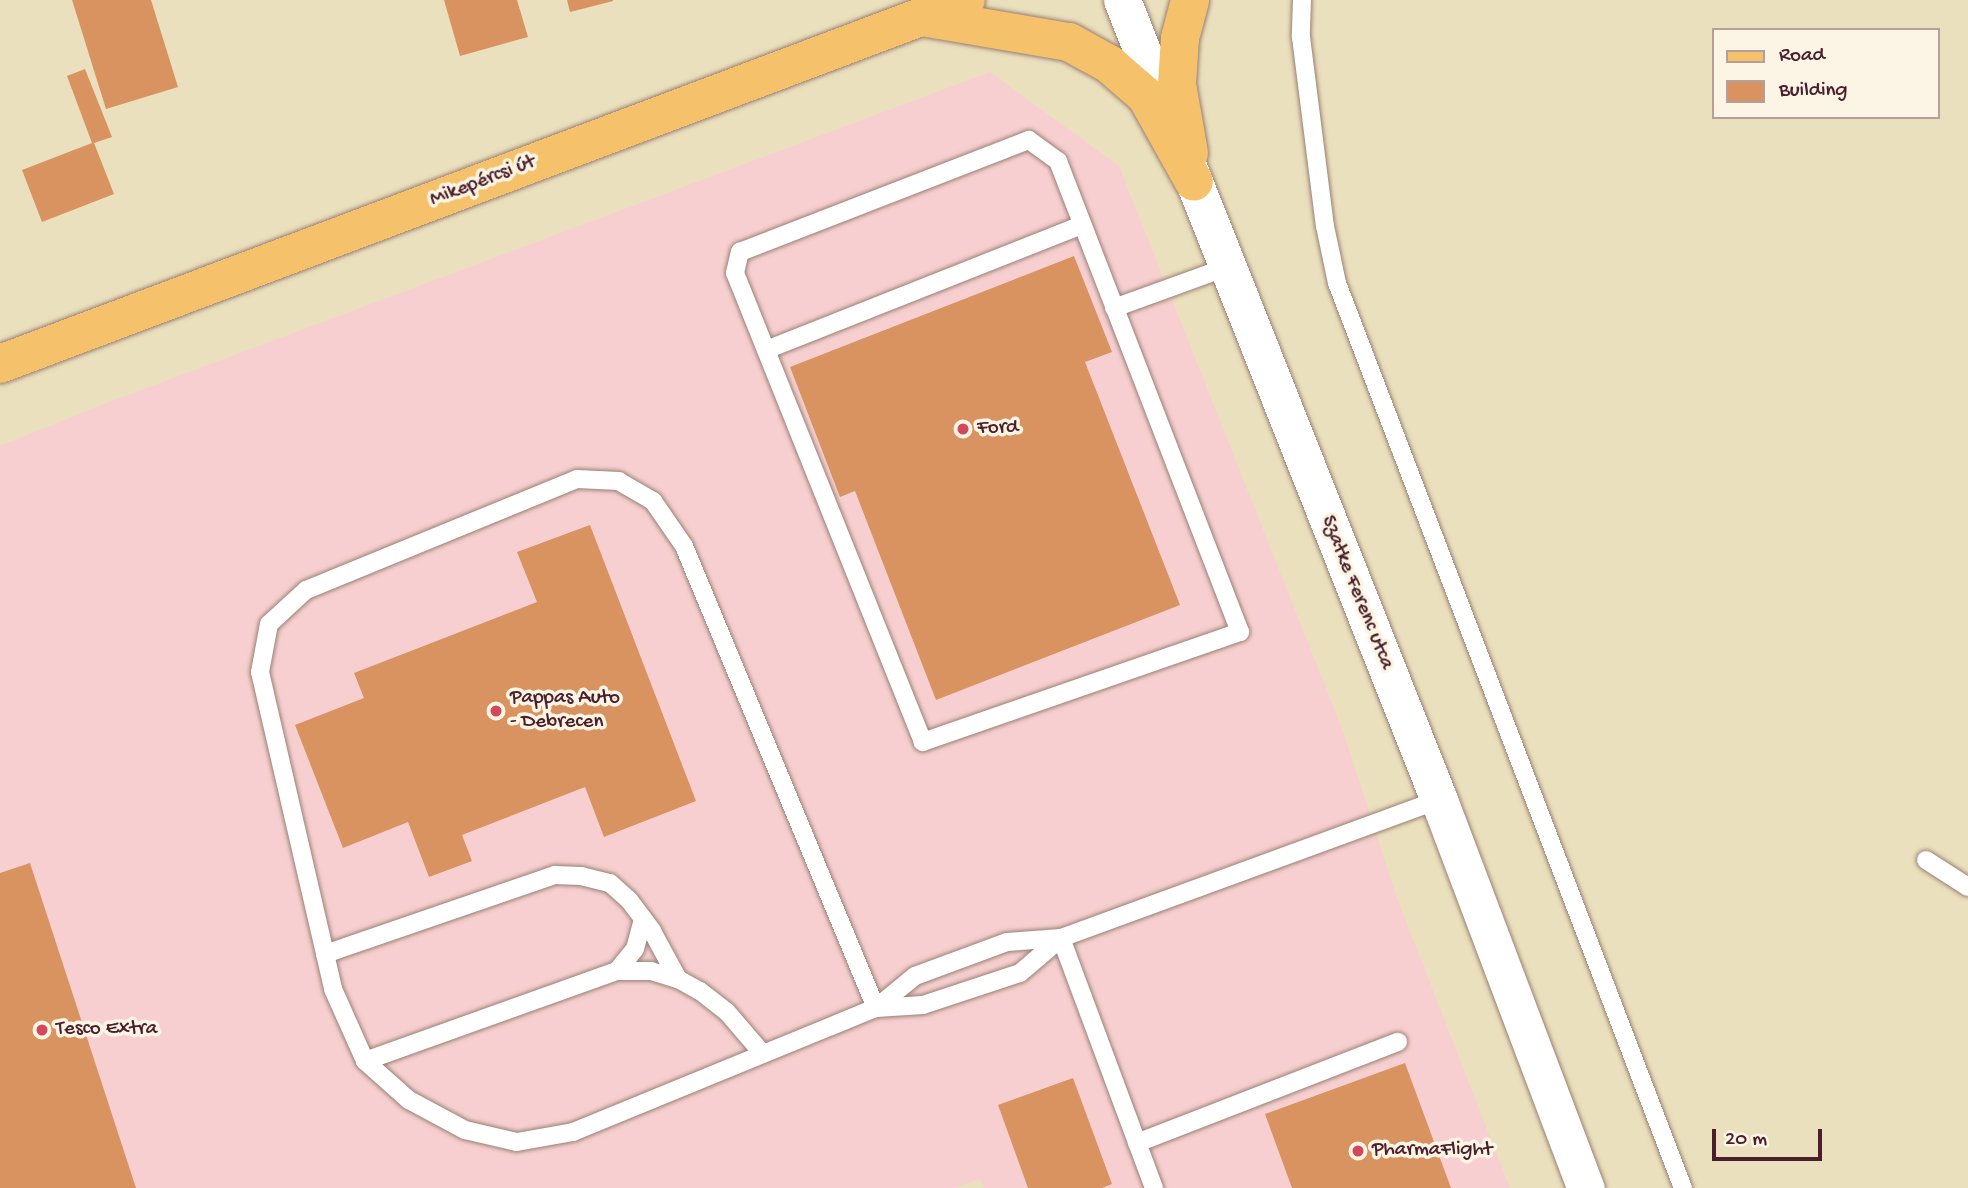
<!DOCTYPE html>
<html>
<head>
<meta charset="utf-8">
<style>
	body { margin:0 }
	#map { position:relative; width:1968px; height:1188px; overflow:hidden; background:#ebe0bd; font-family:"Gochi Hand",sans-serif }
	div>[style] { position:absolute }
	.built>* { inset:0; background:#f7cfd0 }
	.building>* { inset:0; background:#d89360 }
	.roads { filter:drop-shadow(0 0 2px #9a8074) drop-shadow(0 0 2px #9a8074) }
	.service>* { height:18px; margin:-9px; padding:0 9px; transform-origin:9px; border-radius:9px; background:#fff }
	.minor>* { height:37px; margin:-18.5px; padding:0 18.5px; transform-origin:18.5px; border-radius:18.5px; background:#fff }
	.primary>* { height:38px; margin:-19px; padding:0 19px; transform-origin:19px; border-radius:19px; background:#f5c16b }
	.dots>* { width:19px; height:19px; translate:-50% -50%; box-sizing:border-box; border:4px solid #fcf5e5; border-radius:50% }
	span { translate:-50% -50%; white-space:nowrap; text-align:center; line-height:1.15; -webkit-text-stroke:7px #fcf5e5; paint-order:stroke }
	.street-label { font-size:21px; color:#4a1f2b }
	.poi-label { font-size:21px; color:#4a1f2b }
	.left { translate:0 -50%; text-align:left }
	.legend { position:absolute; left:1712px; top:28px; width:228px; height:91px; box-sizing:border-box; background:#fcf5e5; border:2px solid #b59f9b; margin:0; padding:9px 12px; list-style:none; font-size:21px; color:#4a1f2b }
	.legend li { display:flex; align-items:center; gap:14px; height:35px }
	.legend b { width:35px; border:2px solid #b59f9b }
	.scale { position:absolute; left:1712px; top:1129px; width:110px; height:32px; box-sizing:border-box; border:4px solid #4a1f2b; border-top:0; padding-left:9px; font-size:21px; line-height:24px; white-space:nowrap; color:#4a1f2b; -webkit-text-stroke:5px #fcf5e5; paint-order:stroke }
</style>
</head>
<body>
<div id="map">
	<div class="built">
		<div style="clip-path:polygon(990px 72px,1119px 166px,1343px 731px,1397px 898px,1510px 1188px,984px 1188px,980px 1179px,955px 1188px,0 1188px,0 446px,112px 401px)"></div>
	</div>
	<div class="building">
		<div style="clip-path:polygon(72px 0,151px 0,178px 87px,106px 109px)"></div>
		<div style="clip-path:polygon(444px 0,517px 0,528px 37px,460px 56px)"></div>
		<div style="clip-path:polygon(567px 0,613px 0,613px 1px,570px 12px)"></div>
		<div style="clip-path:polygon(85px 69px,112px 137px,94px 143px,114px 194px,42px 222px,22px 170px,92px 143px,67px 76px)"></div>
		<div style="clip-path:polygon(1074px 256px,1112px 352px,1085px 362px,1180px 605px,936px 700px,855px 491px,840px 497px,790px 367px)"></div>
		<div style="clip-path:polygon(590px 525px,696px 801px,604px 837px,585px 787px,462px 835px,472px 861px,429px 877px,408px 822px,343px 848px,295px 725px,364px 698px,354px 673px,537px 602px,517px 552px)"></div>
		<div style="clip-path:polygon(30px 863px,136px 1188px,0 1188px,0 873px)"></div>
		<div style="clip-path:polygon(1405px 1063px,1451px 1188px,1292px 1188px,1265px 1114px)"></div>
		<div style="clip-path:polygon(1073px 1078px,1112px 1184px,1102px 1188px,1028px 1188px,998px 1105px)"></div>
	</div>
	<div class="roads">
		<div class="service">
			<div style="left:1302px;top:0;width:37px;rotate:92deg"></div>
			<div style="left:1301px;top:37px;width:191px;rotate:82.8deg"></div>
			<div style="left:1325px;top:226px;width:58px;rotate:78.1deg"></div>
			<div style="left:1337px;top:283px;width:969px;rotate:69.08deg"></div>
			<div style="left:1029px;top:140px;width:36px;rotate:36deg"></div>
			<div style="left:1058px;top:161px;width:505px;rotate:68.87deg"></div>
			<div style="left:1240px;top:632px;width:336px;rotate:160.9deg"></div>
			<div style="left:923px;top:742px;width:505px;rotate:-111.84deg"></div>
			<div style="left:735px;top:273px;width:22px;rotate:-77deg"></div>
			<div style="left:740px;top:252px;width:310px;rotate:-21.2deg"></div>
			<div style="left:1114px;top:308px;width:120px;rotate:-19.9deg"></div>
			<div style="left:766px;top:350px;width:340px;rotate:-21.6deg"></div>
			<div style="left:1926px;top:860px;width:50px;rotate:32.7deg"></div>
			<div style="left:1061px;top:938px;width:267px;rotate:69.6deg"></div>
			<div style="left:325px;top:954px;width:243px;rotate:-19deg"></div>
			<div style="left:555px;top:875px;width:26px;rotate:2deg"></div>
			<div style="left:581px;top:876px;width:30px;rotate:14deg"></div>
			<div style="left:610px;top:883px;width:25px;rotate:42deg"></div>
			<div style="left:629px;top:900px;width:39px;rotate:53deg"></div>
			<div style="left:652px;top:931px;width:55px;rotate:61.6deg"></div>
			<div style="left:617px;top:971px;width:28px;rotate:-51deg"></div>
			<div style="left:635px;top:949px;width:31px;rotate:-75deg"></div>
			<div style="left:876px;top:1008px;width:500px;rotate:-112.57deg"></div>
			<div style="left:684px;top:546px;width:55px;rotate:-124.6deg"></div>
			<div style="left:653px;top:501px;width:39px;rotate:-150deg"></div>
			<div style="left:619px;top:481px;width:42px;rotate:-177.3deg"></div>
			<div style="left:577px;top:479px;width:293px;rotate:157.7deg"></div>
			<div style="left:306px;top:590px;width:50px;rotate:137.4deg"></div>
			<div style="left:269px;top:624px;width:49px;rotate:100.6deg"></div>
			<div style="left:260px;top:672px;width:325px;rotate:77deg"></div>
			<div style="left:333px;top:989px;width:79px;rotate:66deg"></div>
			<div style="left:365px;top:1061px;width:59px;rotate:41.6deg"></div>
			<div style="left:409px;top:1100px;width:64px;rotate:28.2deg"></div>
			<div style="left:465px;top:1130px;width:53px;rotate:13deg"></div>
			<div style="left:517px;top:1142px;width:57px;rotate:-10.1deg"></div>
			<div style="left:573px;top:1132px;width:327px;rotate:-22.3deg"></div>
			<div style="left:876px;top:1008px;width:50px;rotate:-39.4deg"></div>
			<div style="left:915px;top:976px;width:98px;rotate:-20.3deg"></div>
			<div style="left:1007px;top:942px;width:54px;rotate:-4.2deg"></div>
			<div style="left:1061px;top:938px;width:402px;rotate:-20.1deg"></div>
			<div style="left:876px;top:1008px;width:47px;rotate:-3.7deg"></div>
			<div style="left:923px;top:1005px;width:102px;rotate:-18.3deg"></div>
			<div style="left:1020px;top:973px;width:54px;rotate:-40.5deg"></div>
			<div style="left:365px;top:1061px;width:268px;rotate:-19.7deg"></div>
			<div style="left:617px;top:971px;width:34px"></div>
			<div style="left:651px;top:971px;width:28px;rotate:17deg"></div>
			<div style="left:678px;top:979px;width:25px;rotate:29deg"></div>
			<div style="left:700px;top:991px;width:34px;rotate:38deg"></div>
			<div style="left:727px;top:1012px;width:55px;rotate:49.4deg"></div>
			<div style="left:1137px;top:1143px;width:280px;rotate:-21.2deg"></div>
		</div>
		<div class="minor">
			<div style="left:1122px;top:0;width:861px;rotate:68.38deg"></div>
			<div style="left:1439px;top:800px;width:415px;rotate:69.3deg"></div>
		</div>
		<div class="primary">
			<div style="left:922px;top:17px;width:149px;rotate:9.7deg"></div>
			<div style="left:1069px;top:42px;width:46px;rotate:28.8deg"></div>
			<div style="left:1109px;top:64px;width:49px;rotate:40.9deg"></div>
			<div style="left:1146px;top:96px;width:98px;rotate:60.8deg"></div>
			<div style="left:1189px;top:153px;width:70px;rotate:-99.9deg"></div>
			<div style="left:1177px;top:84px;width:46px;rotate:-86.3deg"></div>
			<div style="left:1180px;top:38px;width:39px;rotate:-75deg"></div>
			<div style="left:0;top:364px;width:1032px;rotate:-20.65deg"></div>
		</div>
	</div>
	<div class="dots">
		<div style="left:963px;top:429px;background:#d1495b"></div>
		<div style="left:496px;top:711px;background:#d1495b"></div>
		<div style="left:42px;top:1030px;background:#d1495b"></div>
		<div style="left:1358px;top:1151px;background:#d1495b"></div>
	</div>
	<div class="street-label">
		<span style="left:483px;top:182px;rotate:-21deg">Mikepércsi út</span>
		<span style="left:1356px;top:593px;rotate:68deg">Szatke Ferenc utca</span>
	</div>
	<div class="poi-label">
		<span class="left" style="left:977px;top:429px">Ford</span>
		<span class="left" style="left:510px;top:711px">Pappas Auto<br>- Debrecen</span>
		<span class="left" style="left:56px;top:1030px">Tesco Extra</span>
		<span class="left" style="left:1372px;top:1151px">PharmaFlight</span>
	</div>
	<ul class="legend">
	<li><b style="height:9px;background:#f5c16b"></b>Road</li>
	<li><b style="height:19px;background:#d89360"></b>Building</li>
	</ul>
	<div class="scale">20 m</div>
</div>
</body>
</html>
